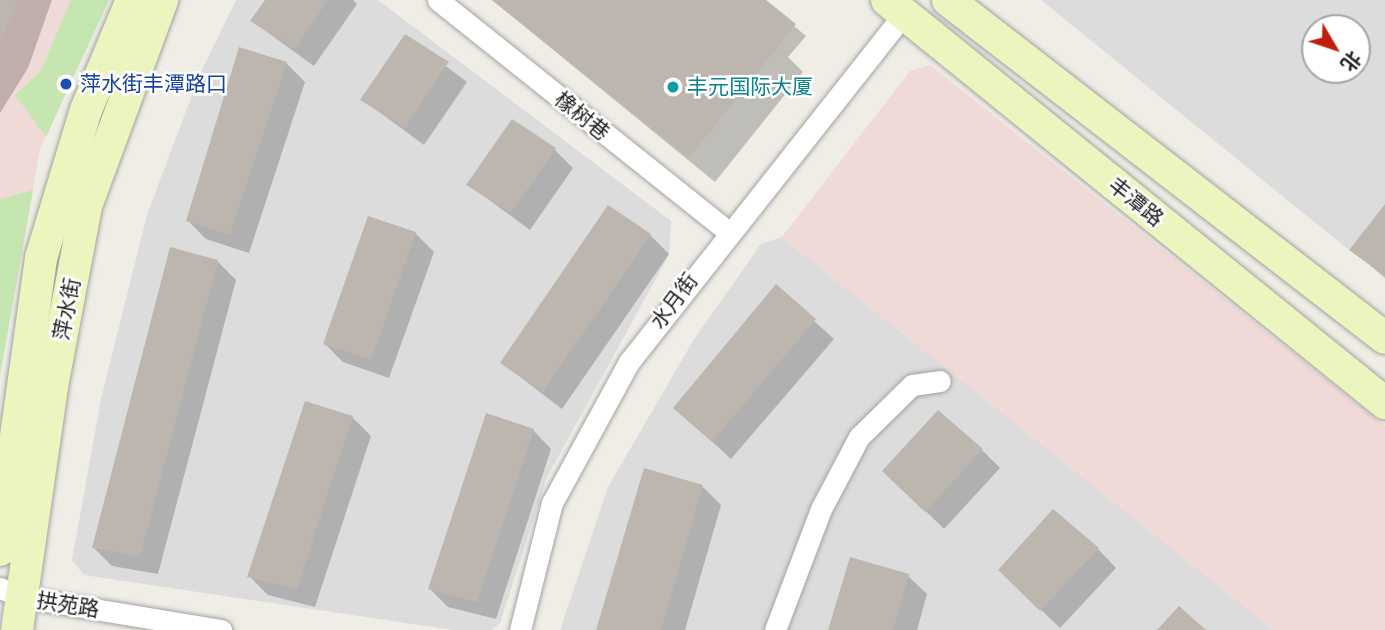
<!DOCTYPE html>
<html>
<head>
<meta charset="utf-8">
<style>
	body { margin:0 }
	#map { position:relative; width:1385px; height:630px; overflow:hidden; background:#efede6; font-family:Helvetica,"Noto Sans SC",sans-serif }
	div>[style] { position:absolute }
	.residential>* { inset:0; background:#dddcdc }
	.commercial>* { inset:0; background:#efdad7 }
	.grass>* { inset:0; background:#c5e6b0 }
	.shadow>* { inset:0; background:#0003 }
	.building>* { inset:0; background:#bcb6af }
	.roads { filter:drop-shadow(0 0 2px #a3a3a3) drop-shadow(0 0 2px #a3a3a3) }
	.street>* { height:21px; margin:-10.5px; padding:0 10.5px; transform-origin:10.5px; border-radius:10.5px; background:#fff }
	.secondary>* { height:32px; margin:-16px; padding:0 16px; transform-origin:16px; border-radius:16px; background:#edf5be }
	.dots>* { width:19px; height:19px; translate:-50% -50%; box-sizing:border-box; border:4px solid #fff; border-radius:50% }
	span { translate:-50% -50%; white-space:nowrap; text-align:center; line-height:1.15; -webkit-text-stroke:5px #fff; paint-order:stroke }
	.transit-label { font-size:21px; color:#164399 }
	.left { translate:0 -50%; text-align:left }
	.culture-label { font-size:21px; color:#0d838f }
	.street-label { font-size:21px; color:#1f1f1f }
	.north { position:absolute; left:1301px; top:14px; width:70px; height:70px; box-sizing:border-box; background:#fff; border:2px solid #a5a5a5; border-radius:50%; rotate:129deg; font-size:19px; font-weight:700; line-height:28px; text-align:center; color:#1f1f1f }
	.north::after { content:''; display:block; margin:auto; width:24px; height:32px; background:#c11f0e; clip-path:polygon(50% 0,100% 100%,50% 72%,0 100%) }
</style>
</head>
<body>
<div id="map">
	<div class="residential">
		<div style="clip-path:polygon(236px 0,378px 0,671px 221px,669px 255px,547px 477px,500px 623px,491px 630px,453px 630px,84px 575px,72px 560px,101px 399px,147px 215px,200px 74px)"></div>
		<div style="clip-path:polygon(evenodd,1041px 0,1385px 0,1385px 204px,1349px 250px,1041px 0,1315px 28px,1357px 28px,1357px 70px,1315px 70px,1315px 28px)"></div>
		<div style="clip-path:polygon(782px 237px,1274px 630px,560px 630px,608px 487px,693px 341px,761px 244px)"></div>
	</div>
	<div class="commercial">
		<div style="clip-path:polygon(0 0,109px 0,40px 149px,0 375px)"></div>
		<div style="clip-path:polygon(930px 65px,1385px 426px,1385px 630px,1274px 630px,782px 237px,910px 71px)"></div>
	</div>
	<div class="grass">
		<div style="clip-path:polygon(71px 0,109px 0,46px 137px,15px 95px,41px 71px)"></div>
		<div style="clip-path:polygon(33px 190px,0 375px,0 199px)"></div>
	</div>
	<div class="shadow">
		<div style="clip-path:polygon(0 0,52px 0,28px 68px,0 113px)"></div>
		<div style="clip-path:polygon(267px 0,353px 0,357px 4px,314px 66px,252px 21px)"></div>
		<div style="clip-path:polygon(492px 0,763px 0,806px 36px,788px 57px,803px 72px,715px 182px)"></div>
		<div style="clip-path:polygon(406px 36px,467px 82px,424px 145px,363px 100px)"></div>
		<div style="clip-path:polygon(286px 63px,305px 82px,249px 253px,206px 239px,188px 221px)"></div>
		<div style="clip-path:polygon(554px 149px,573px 168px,530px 230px,469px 185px)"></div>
		<div style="clip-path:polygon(1385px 207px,1385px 278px,1352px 250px)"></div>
		<div style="clip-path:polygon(415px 233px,434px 252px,389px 378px,343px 362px,325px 344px)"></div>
		<div style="clip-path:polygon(650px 235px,669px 254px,562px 409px,502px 363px)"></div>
		<div style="clip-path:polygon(217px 261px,236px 280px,158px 574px,112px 566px,94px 548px)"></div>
		<div style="clip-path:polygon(776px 287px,834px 339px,731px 459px,676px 408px)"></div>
		<div style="clip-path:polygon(352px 417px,371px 436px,315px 607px,268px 595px,249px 576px)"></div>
		<div style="clip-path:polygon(533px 430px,551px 449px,496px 619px,448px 607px,430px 589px)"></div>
		<div style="clip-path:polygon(982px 450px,1000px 468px,944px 529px,885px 471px)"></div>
		<div style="clip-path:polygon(703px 487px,721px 505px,685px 630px,598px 630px)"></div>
		<div style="clip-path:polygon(1098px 549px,1116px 568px,1060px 628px,1000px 570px)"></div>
		<div style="clip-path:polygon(908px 576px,927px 594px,917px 630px,830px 630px)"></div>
	</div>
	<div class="building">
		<div style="clip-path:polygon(0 0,17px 0,0 45px)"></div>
		<div style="clip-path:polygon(265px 0,328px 0,295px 49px,250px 21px)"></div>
		<div style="clip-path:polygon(492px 0,766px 0,796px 24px,689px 158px)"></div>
		<div style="clip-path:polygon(405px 34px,449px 62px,405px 128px,360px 100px)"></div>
		<div style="clip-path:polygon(239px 47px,287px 62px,230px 235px,186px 221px)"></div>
		<div style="clip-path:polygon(512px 119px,556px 148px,511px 213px,466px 185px)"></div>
		<div style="clip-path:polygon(1385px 204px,1385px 276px,1349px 250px)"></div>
		<div style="clip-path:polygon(608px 205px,651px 234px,543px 392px,500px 363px)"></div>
		<div style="clip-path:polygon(368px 216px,416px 232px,371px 360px,323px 344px)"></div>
		<div style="clip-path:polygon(170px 247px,218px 260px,140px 557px,92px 548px)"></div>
		<div style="clip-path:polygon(776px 284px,816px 319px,712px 442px,673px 408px)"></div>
		<div style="clip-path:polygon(305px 401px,353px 416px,297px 589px,247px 577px)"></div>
		<div style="clip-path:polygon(938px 410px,983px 449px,925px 512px,882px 471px)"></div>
		<div style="clip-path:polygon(486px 413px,534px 429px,477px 602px,428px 589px)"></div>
		<div style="clip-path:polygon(644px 468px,703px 485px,661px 630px,596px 630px)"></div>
		<div style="clip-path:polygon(1053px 509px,1099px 548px,1040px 611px,998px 570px)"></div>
		<div style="clip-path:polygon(850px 557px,909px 574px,893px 630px,828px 630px)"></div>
		<div style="clip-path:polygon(1179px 606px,1206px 630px,1157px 630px)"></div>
	</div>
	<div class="roads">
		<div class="street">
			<div style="left:438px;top:0;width:370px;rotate:38.6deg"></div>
			<div style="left:0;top:588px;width:24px;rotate:22deg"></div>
			<div style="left:22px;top:597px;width:202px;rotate:9.4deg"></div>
			<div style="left:520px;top:630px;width:131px;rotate:-75.9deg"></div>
			<div style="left:552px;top:503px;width:161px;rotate:-61.4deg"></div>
			<div style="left:629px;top:362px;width:444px;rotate:-51.7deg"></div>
			<div style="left:775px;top:630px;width:129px;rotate:-69.2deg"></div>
			<div style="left:821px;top:509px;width:81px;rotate:-62.2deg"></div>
			<div style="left:859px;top:437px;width:74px;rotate:-44.5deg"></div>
			<div style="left:912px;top:385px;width:28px;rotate:-8deg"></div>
		</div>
		<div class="secondary">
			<div style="left:887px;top:0;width:641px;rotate:38.98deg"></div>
			<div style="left:948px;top:0;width:552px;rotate:37.72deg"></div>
			<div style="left:0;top:550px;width:295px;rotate:-82deg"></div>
			<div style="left:41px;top:258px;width:155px;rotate:-73.1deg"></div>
			<div style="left:86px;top:110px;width:119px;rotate:-67.3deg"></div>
			<div style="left:17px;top:630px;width:252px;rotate:-81.8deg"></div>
			<div style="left:53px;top:381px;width:178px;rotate:-79.3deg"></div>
			<div style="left:86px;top:206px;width:220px;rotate:-69.7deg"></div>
		</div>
	</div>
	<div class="dots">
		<div style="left:66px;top:84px;background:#1a4fb4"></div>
		<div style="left:673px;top:87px;background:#0f9aa8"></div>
	</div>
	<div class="transit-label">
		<span class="left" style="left:80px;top:84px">萍水街丰潭路口</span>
	</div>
	<div class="culture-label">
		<span class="left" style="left:687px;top:87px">丰元国际大厦</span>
	</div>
	<div class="street-label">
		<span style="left:582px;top:116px;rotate:39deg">橡树巷</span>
		<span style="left:1136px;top:202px;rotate:39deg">丰潭路</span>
		<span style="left:674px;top:301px;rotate:-53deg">水月街</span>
		<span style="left:67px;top:309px;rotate:-79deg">萍水街</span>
		<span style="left:68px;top:605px;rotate:9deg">拱苑路</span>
	</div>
	<div class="north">北</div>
</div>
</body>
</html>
